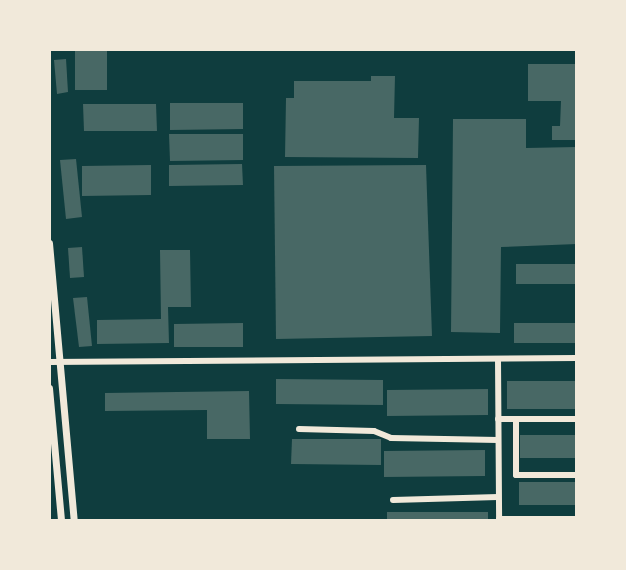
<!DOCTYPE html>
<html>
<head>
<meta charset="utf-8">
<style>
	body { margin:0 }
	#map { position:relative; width:626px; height:570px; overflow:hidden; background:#0f3d3e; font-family:"Source Sans 3",sans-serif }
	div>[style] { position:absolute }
	.building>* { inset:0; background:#486865 }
	.minor>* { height:6px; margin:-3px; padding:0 3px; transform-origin:3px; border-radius:3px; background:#f1e9da }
	.tertiary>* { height:7px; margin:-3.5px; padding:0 3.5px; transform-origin:3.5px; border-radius:3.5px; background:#f1e9da }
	span { translate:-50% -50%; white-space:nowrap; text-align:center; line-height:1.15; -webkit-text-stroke:6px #f1e9da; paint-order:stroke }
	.frame { position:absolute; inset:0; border:51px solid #f1e9da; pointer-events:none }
</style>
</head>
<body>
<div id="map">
	<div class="building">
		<div style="clip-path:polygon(75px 49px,107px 49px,107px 90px,75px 90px)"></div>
		<div style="clip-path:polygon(66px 59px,68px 92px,57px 94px,54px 60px)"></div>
		<div style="clip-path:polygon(528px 64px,577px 64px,577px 140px,552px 140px,552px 126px,560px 126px,561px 101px,528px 101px)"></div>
		<div style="clip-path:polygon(371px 76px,395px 76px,394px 118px,419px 118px,418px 158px,285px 157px,286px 98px,294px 98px,294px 81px,371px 81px)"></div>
		<div style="clip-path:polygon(170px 103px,243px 103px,243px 129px,170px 130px)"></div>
		<div style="clip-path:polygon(83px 104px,156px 104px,157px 131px,84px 131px)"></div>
		<div style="clip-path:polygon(453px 119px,526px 119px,526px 148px,577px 147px,577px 244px,501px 247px,500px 333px,451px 332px)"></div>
		<div style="clip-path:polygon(169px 134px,243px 134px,243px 160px,170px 161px)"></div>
		<div style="clip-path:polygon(76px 159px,82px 217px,66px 219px,60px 160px)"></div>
		<div style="clip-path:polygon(242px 164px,243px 185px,169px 186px,169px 165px)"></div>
		<div style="clip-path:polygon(151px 165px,151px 195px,82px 196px,82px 166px)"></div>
		<div style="clip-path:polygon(426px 165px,432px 336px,276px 339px,274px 166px)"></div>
		<div style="clip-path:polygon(82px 247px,84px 277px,70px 278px,68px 248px)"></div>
		<div style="clip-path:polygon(160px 250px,190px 250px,191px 307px,168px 307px,169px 343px,97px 344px,97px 320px,161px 319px)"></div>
		<div style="clip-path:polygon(516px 264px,577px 264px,577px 284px,516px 284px)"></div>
		<div style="clip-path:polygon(87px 297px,92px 346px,79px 347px,73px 298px)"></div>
		<div style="clip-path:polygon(243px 323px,243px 347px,174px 347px,174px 324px)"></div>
		<div style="clip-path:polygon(514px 323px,577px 323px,577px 343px,514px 343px)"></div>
		<div style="clip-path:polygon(276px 379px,383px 380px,383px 405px,276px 404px)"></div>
		<div style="clip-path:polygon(507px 381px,577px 381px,577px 409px,507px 409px)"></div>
		<div style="clip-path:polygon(488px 389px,488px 415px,387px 416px,387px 390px)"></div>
		<div style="clip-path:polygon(249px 391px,250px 439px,207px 439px,207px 410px,105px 411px,105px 393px)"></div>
		<div style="clip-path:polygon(520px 435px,577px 435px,577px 458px,520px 458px)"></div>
		<div style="clip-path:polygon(292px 439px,381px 439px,381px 465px,291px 464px)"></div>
		<div style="clip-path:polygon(485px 450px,485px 476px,384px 477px,384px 451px)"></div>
		<div style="clip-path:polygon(519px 482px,577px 482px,577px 505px,519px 505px)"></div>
		<div style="clip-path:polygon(387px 512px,488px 512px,488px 521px,387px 521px)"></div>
	</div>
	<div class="minor">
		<div style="left:498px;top:359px;width:162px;rotate:89.6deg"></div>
		<div style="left:49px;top:362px;width:528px;rotate:-0.43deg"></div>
		<div style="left:498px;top:419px;width:79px"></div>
		<div style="left:516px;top:419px;width:56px;rotate:90deg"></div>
		<div style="left:516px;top:475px;width:61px"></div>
		<div style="left:299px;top:429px;width:75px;rotate:1.5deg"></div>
		<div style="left:374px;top:431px;width:18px;rotate:22deg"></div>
		<div style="left:391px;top:438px;width:107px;rotate:1.1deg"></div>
		<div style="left:393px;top:500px;width:105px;rotate:-1.6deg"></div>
		<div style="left:499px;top:519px;width:78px"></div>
	</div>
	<div class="tertiary">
		<div style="left:49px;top:243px;width:279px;rotate:84.9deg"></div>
		<div style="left:49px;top:388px;width:134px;rotate:84.8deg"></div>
	</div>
	<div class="frame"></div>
</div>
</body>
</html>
